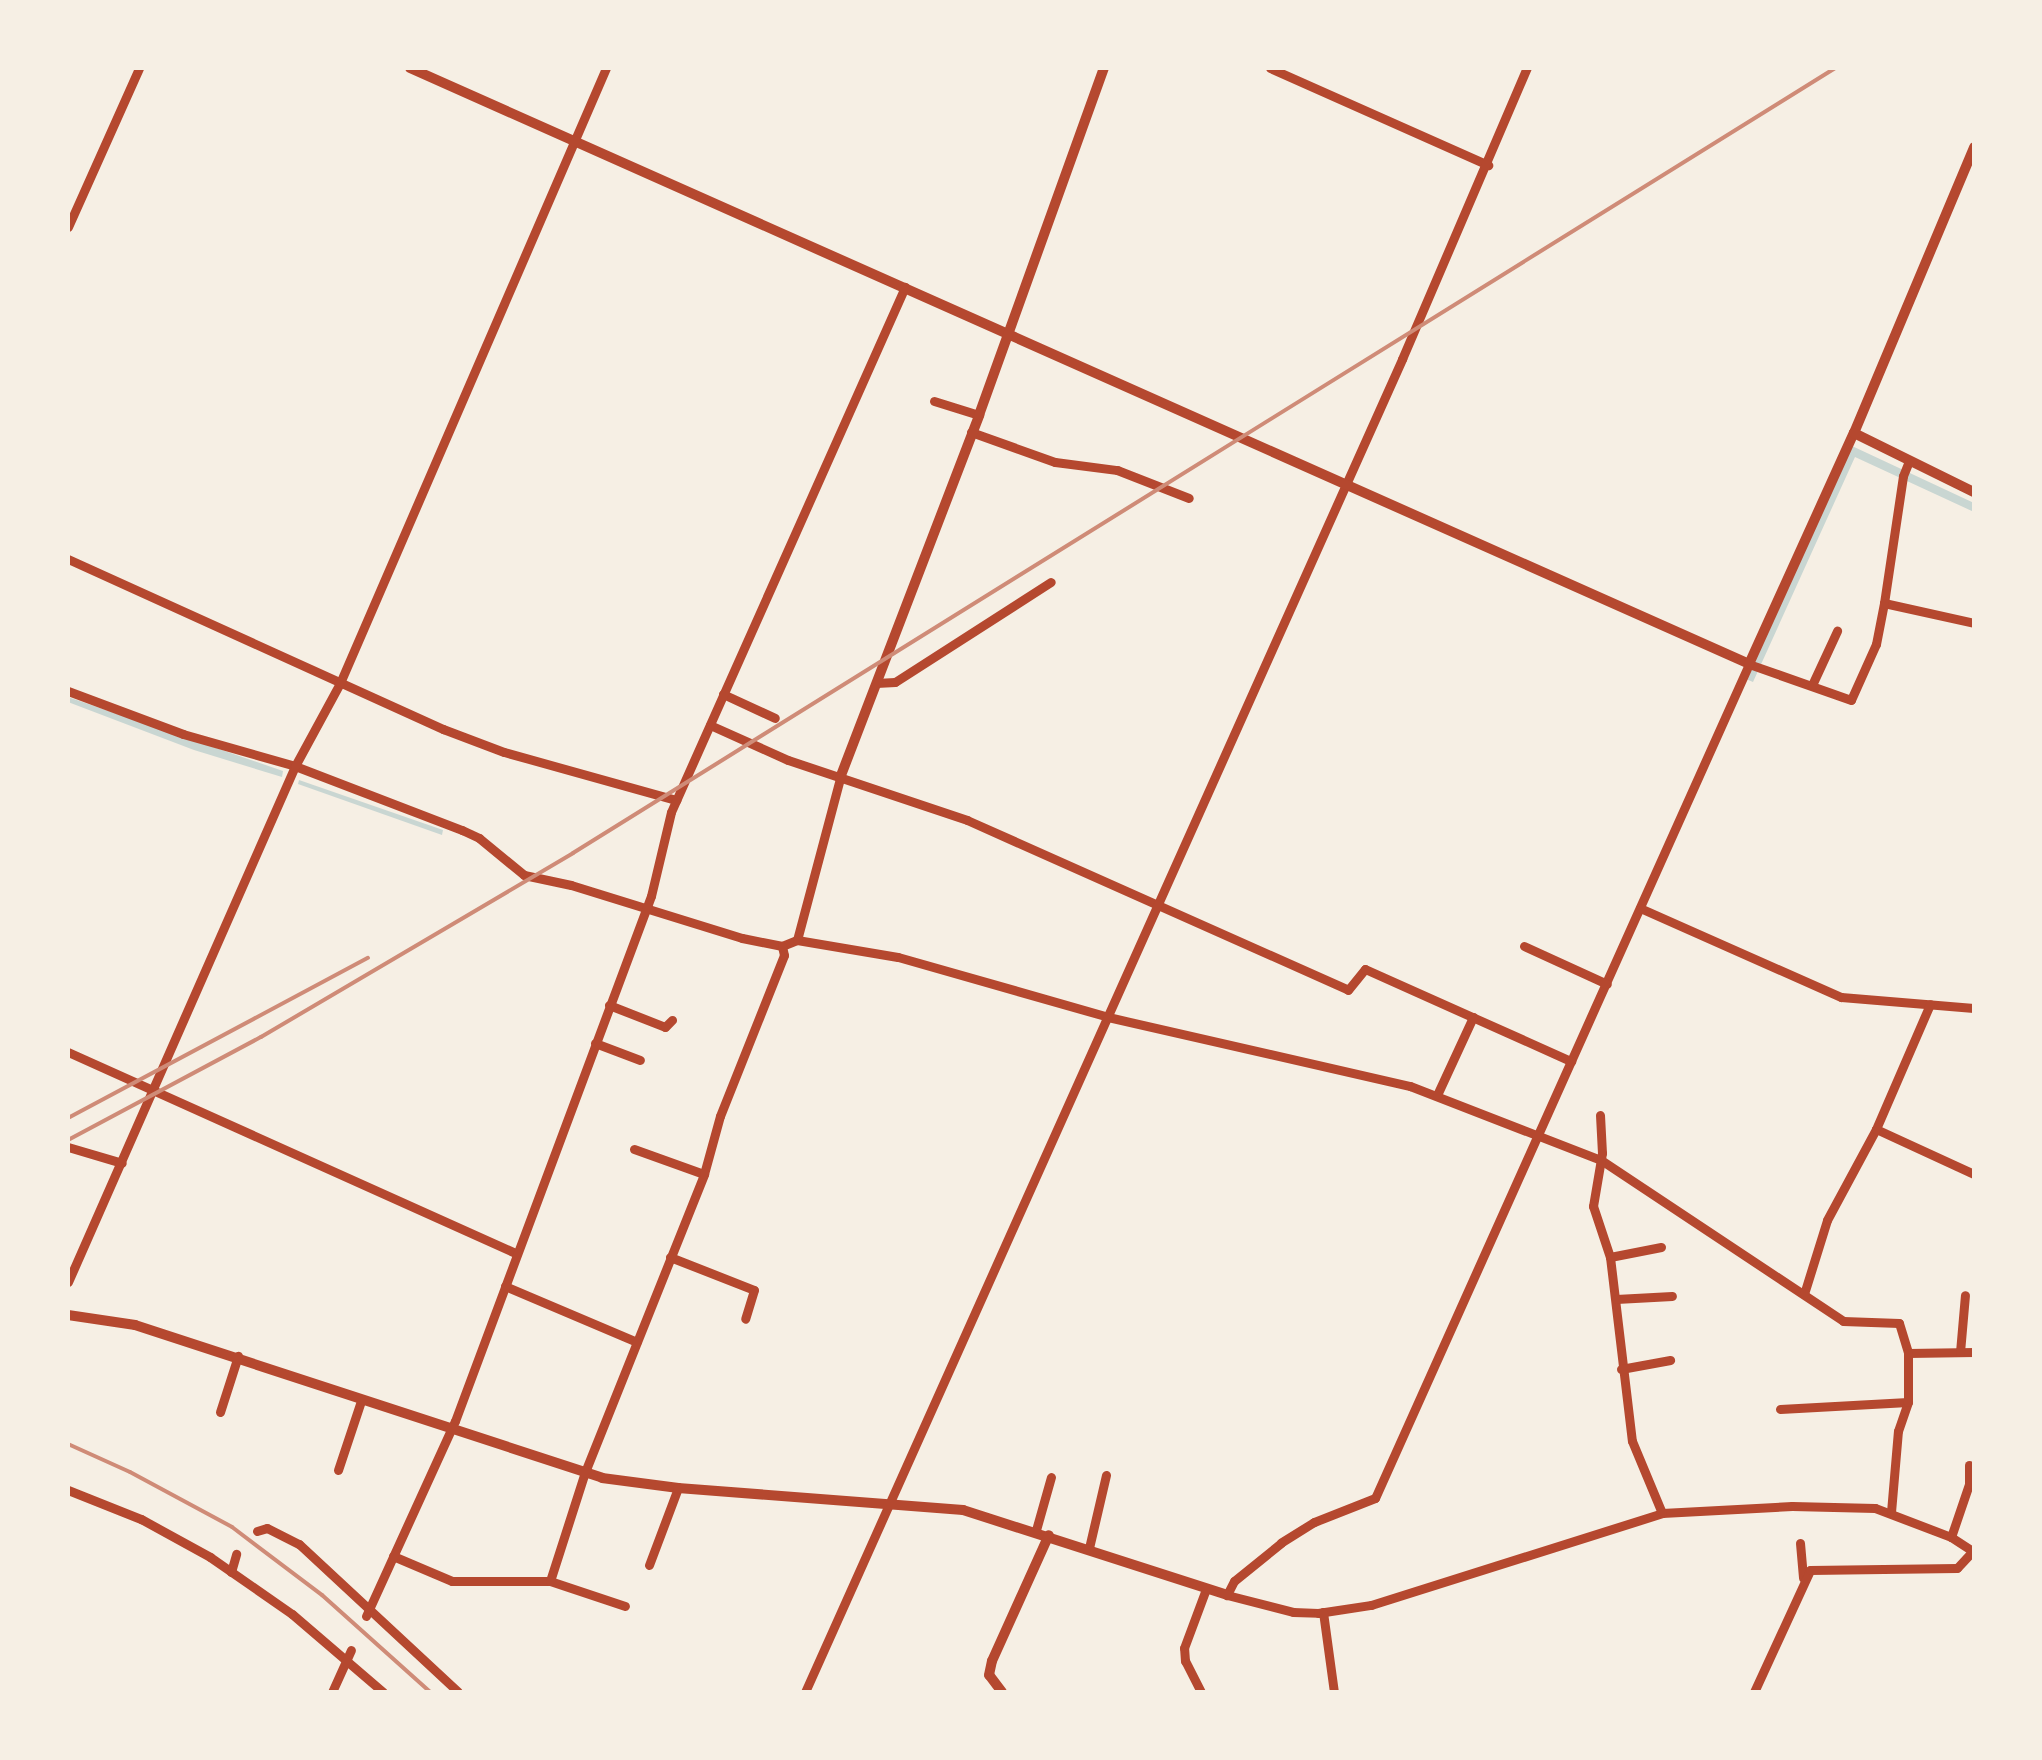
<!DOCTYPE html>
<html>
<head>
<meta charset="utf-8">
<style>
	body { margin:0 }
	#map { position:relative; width:2042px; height:1760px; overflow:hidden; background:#f6efe4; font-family:Roboto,sans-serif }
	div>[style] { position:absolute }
	.water>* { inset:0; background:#c9d6d2 }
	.minor>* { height:9px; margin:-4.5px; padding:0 4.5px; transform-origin:4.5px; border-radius:4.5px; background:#b5482f }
	.tertiary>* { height:10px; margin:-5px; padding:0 5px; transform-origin:5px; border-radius:5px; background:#b5482f }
	.rail>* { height:4px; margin:-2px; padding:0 2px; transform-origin:2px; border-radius:2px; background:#cf8b77 }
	span { translate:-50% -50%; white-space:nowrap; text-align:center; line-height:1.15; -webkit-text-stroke:8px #f6efe4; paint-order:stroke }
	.frame { position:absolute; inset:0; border:70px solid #f6efe4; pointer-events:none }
</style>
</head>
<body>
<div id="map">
	<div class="water">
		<div style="clip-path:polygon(1852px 446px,1974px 503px,1974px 512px,1855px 457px,1753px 682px,1746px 679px)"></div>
		<div style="clip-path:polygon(68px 697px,283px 771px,282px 777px,194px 750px,68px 702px)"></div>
		<div style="clip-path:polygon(299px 780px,443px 830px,442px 835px,298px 784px)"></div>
	</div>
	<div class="minor">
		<div style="left:1270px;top:68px;width:239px;rotate:24deg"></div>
		<div style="left:68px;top:227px;width:174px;rotate:-65.9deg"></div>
		<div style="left:934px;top:401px;width:47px;rotate:17.3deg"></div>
		<div style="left:971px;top:432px;width:89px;rotate:19.7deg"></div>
		<div style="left:1055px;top:462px;width:63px;rotate:7.4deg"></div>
		<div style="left:1117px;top:470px;width:77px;rotate:21.3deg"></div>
		<div style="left:1909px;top:461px;width:16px;rotate:112deg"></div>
		<div style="left:1903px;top:476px;width:128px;rotate:98.5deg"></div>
		<div style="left:1884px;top:603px;width:92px;rotate:12.5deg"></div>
		<div style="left:68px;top:559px;width:412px;rotate:24.4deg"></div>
		<div style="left:443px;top:729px;width:65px;rotate:20.7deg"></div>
		<div style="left:504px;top:752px;width:179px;rotate:15.6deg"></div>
		<div style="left:1884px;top:603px;width:42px;rotate:101deg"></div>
		<div style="left:1876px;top:644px;width:61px;rotate:114.1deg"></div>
		<div style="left:1851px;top:700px;width:108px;rotate:-160.6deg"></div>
		<div style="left:1749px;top:664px;width:914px;rotate:114.15deg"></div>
		<div style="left:1375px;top:1498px;width:66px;rotate:158.5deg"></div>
		<div style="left:1314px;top:1522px;width:39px;rotate:148deg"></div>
		<div style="left:1281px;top:1543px;width:60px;rotate:141deg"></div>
		<div style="left:1234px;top:1581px;width:16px;rotate:117deg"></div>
		<div style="left:1227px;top:1595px;width:68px;rotate:14.4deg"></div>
		<div style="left:1293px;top:1612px;width:25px;rotate:2deg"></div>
		<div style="left:1318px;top:1613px;width:54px;rotate:-8.6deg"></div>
		<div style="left:1371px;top:1605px;width:305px;rotate:-17.5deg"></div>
		<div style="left:1662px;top:1513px;width:130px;rotate:-3.1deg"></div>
		<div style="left:1792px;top:1506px;width:83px;rotate:1.4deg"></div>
		<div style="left:1875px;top:1508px;width:81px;rotate:20.9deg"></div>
		<div style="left:1951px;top:1537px;width:27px;rotate:33deg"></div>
		<div style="left:876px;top:683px;width:19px;rotate:-3deg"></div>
		<div style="left:895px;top:682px;width:185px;rotate:-32.7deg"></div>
		<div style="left:1812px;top:685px;width:60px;rotate:-65.2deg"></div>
		<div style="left:68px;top:691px;width:123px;rotate:20.5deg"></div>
		<div style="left:183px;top:734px;width:116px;rotate:15.9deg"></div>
		<div style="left:295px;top:766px;width:179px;rotate:21deg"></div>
		<div style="left:462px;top:830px;width:19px;rotate:25deg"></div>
		<div style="left:479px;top:838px;width:58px;rotate:39.4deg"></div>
		<div style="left:524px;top:875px;width:48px;rotate:12deg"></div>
		<div style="left:571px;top:885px;width:179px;rotate:17.2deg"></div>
		<div style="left:742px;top:938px;width:41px;rotate:11.3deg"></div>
		<div style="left:782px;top:946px;width:16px;rotate:-22deg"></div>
		<div style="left:797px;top:940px;width:102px;rotate:9.6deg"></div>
		<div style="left:898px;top:957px;width:218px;rotate:15.9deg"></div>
		<div style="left:1108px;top:1017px;width:310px;rotate:12.9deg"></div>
		<div style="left:1410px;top:1086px;width:205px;rotate:21.2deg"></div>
		<div style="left:1601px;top:1160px;width:291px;rotate:33.6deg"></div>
		<div style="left:1843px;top:1321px;width:56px;rotate:2deg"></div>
		<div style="left:1899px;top:1323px;width:31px;rotate:73deg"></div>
		<div style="left:1908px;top:1353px;width:66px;rotate:-0.9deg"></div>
		<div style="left:723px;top:694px;width:57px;rotate:24.8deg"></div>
		<div style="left:710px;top:725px;width:85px;rotate:24.2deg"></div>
		<div style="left:788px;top:760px;width:189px;rotate:18.5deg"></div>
		<div style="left:967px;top:820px;width:417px;rotate:24deg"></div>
		<div style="left:1348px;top:990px;width:27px;rotate:-51deg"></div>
		<div style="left:1365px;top:969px;width:226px;rotate:24.1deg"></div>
		<div style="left:1640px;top:908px;width:220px;rotate:23.9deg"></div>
		<div style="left:1841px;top:997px;width:133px;rotate:4.7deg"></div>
		<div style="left:797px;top:940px;width:168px;rotate:-75.1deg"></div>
		<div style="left:1524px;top:946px;width:91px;rotate:24.6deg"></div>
		<div style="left:609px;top:1005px;width:60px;rotate:21.4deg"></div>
		<div style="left:665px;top:1027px;width:10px;rotate:-45deg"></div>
		<div style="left:595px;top:1043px;width:48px;rotate:20.7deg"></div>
		<div style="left:68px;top:1052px;width:492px;rotate:24.2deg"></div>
		<div style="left:1437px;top:1095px;width:86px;rotate:-65.2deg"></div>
		<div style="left:1600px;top:1115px;width:38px;rotate:87deg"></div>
		<div style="left:1602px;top:1153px;width:54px;rotate:99.6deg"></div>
		<div style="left:1593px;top:1206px;width:54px;rotate:71.6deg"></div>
		<div style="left:1610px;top:1257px;width:185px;rotate:83.2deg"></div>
		<div style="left:1632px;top:1441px;width:78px;rotate:67.4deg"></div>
		<div style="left:1876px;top:1129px;width:108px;rotate:24.7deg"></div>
		<div style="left:68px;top:1147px;width:56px;rotate:16.5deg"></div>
		<div style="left:634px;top:1149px;width:74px;rotate:19.7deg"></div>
		<div style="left:670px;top:1257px;width:90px;rotate:21.4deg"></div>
		<div style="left:754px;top:1290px;width:30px;rotate:107deg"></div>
		<div style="left:1610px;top:1257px;width:52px;rotate:-11.1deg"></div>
		<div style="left:68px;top:1282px;width:564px;rotate:-66.25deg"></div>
		<div style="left:295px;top:766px;width:94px;rotate:-61.5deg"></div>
		<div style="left:340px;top:683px;width:670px;rotate:-66.61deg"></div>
		<div style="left:505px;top:1286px;width:143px;rotate:23deg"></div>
		<div style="left:1804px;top:1294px;width:77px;rotate:-72.7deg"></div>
		<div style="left:1827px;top:1220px;width:103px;rotate:-61.7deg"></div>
		<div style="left:1876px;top:1129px;width:136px;rotate:-66.6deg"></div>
		<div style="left:1616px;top:1299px;width:56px;rotate:-3.1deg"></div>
		<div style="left:1960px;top:1352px;width:57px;rotate:-85deg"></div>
		<div style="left:1621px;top:1369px;width:50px;rotate:-10.4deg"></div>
		<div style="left:1780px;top:1409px;width:128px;rotate:-3.1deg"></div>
		<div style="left:220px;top:1412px;width:59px;rotate:-72.2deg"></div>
		<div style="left:338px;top:1470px;width:73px;rotate:-71.6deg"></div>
		<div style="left:68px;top:1490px;width:79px;rotate:21.7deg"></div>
		<div style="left:141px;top:1519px;width:79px;rotate:28.8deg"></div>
		<div style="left:210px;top:1557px;width:100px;rotate:34.8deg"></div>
		<div style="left:292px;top:1614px;width:120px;rotate:40.6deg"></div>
		<div style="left:1891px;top:1512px;width:81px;rotate:-85.1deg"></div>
		<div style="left:1898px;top:1431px;width:31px;rotate:-71deg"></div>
		<div style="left:1908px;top:1402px;width:49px;rotate:-90deg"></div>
		<div style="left:1036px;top:1530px;width:55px;rotate:-74.2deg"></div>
		<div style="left:257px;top:1531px;width:10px;rotate:-17deg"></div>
		<div style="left:267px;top:1528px;width:36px;rotate:27deg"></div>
		<div style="left:299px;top:1544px;width:217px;rotate:42.9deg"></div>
		<div style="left:1951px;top:1537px;width:56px;rotate:-71.2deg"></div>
		<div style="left:1969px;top:1484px;width:19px;rotate:-90deg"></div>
		<div style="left:1800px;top:1543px;width:35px;rotate:85deg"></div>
		<div style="left:1089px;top:1548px;width:75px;rotate:-76.9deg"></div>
		<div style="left:393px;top:1556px;width:64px;rotate:23deg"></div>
		<div style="left:452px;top:1581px;width:98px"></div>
		<div style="left:550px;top:1581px;width:79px;rotate:18.4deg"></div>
		<div style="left:649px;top:1565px;width:82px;rotate:-69.4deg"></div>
		<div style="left:231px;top:1572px;width:19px;rotate:-74deg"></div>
		<div style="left:550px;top:1581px;width:114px;rotate:-72.2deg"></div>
		<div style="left:585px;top:1472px;width:321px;rotate:-68.2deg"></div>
		<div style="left:704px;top:1174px;width:60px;rotate:-74.6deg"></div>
		<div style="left:720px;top:1116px;width:173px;rotate:-68.3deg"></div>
		<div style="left:784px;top:955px;width:9px;rotate:-103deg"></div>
		<div style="left:1323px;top:1612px;width:81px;rotate:82.2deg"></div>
		<div style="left:366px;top:1616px;width:214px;rotate:-65.5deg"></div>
		<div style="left:455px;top:1421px;width:560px;rotate:-69.53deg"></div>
		<div style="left:651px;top:896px;width:86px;rotate:-76.6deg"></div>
		<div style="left:671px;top:812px;width:575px;rotate:-65.98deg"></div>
		<div style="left:332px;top:1692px;width:46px;rotate:-65.7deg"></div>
		<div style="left:805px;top:1692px;width:1461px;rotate:-65.87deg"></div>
		<div style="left:1402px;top:359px;width:317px;rotate:-66.8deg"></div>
		<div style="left:1201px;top:1692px;width:35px;rotate:-117deg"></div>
		<div style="left:1185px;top:1661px;width:13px;rotate:-94deg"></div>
		<div style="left:1184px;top:1648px;width:63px;rotate:-69.6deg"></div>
		<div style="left:1754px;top:1692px;width:134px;rotate:-65.3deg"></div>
		<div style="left:1810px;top:1570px;width:147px;rotate:-0.8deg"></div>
		<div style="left:1957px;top:1568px;width:23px;rotate:-47deg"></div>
	</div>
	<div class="tertiary">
		<div style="left:410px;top:68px;width:1466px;rotate:23.99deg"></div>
		<div style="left:1749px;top:664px;width:254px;rotate:-65.6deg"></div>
		<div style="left:1854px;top:433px;width:310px;rotate:-67.2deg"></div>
		<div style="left:1854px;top:433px;width:134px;rotate:26.2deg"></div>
		<div style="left:840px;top:778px;width:389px;rotate:-69deg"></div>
		<div style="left:979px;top:415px;width:369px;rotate:-70.2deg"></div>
		<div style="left:68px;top:1315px;width:68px;rotate:8.5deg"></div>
		<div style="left:135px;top:1325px;width:491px;rotate:18.1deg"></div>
		<div style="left:602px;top:1478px;width:77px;rotate:7.5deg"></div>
		<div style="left:678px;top:1488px;width:286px;rotate:4.4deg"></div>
		<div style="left:963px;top:1510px;width:277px;rotate:17.8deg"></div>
		<div style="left:1002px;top:1692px;width:21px;rotate:-127deg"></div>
		<div style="left:989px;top:1675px;width:14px;rotate:-78deg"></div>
		<div style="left:992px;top:1661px;width:138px;rotate:-65.7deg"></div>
	</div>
	<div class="rail">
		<div style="left:68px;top:1118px;width:340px;rotate:-28.1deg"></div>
		<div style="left:68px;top:1140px;width:219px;rotate:-28.1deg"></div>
		<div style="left:261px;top:1037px;width:362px;rotate:-30.5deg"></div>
		<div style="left:573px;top:853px;width:1486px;rotate:-31.88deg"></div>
		<div style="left:68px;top:1444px;width:68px;rotate:24.3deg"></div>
		<div style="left:130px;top:1472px;width:116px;rotate:28.3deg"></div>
		<div style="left:232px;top:1527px;width:113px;rotate:37.1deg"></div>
		<div style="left:322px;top:1595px;width:145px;rotate:41.9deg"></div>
	</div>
	<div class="frame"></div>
</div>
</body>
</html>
